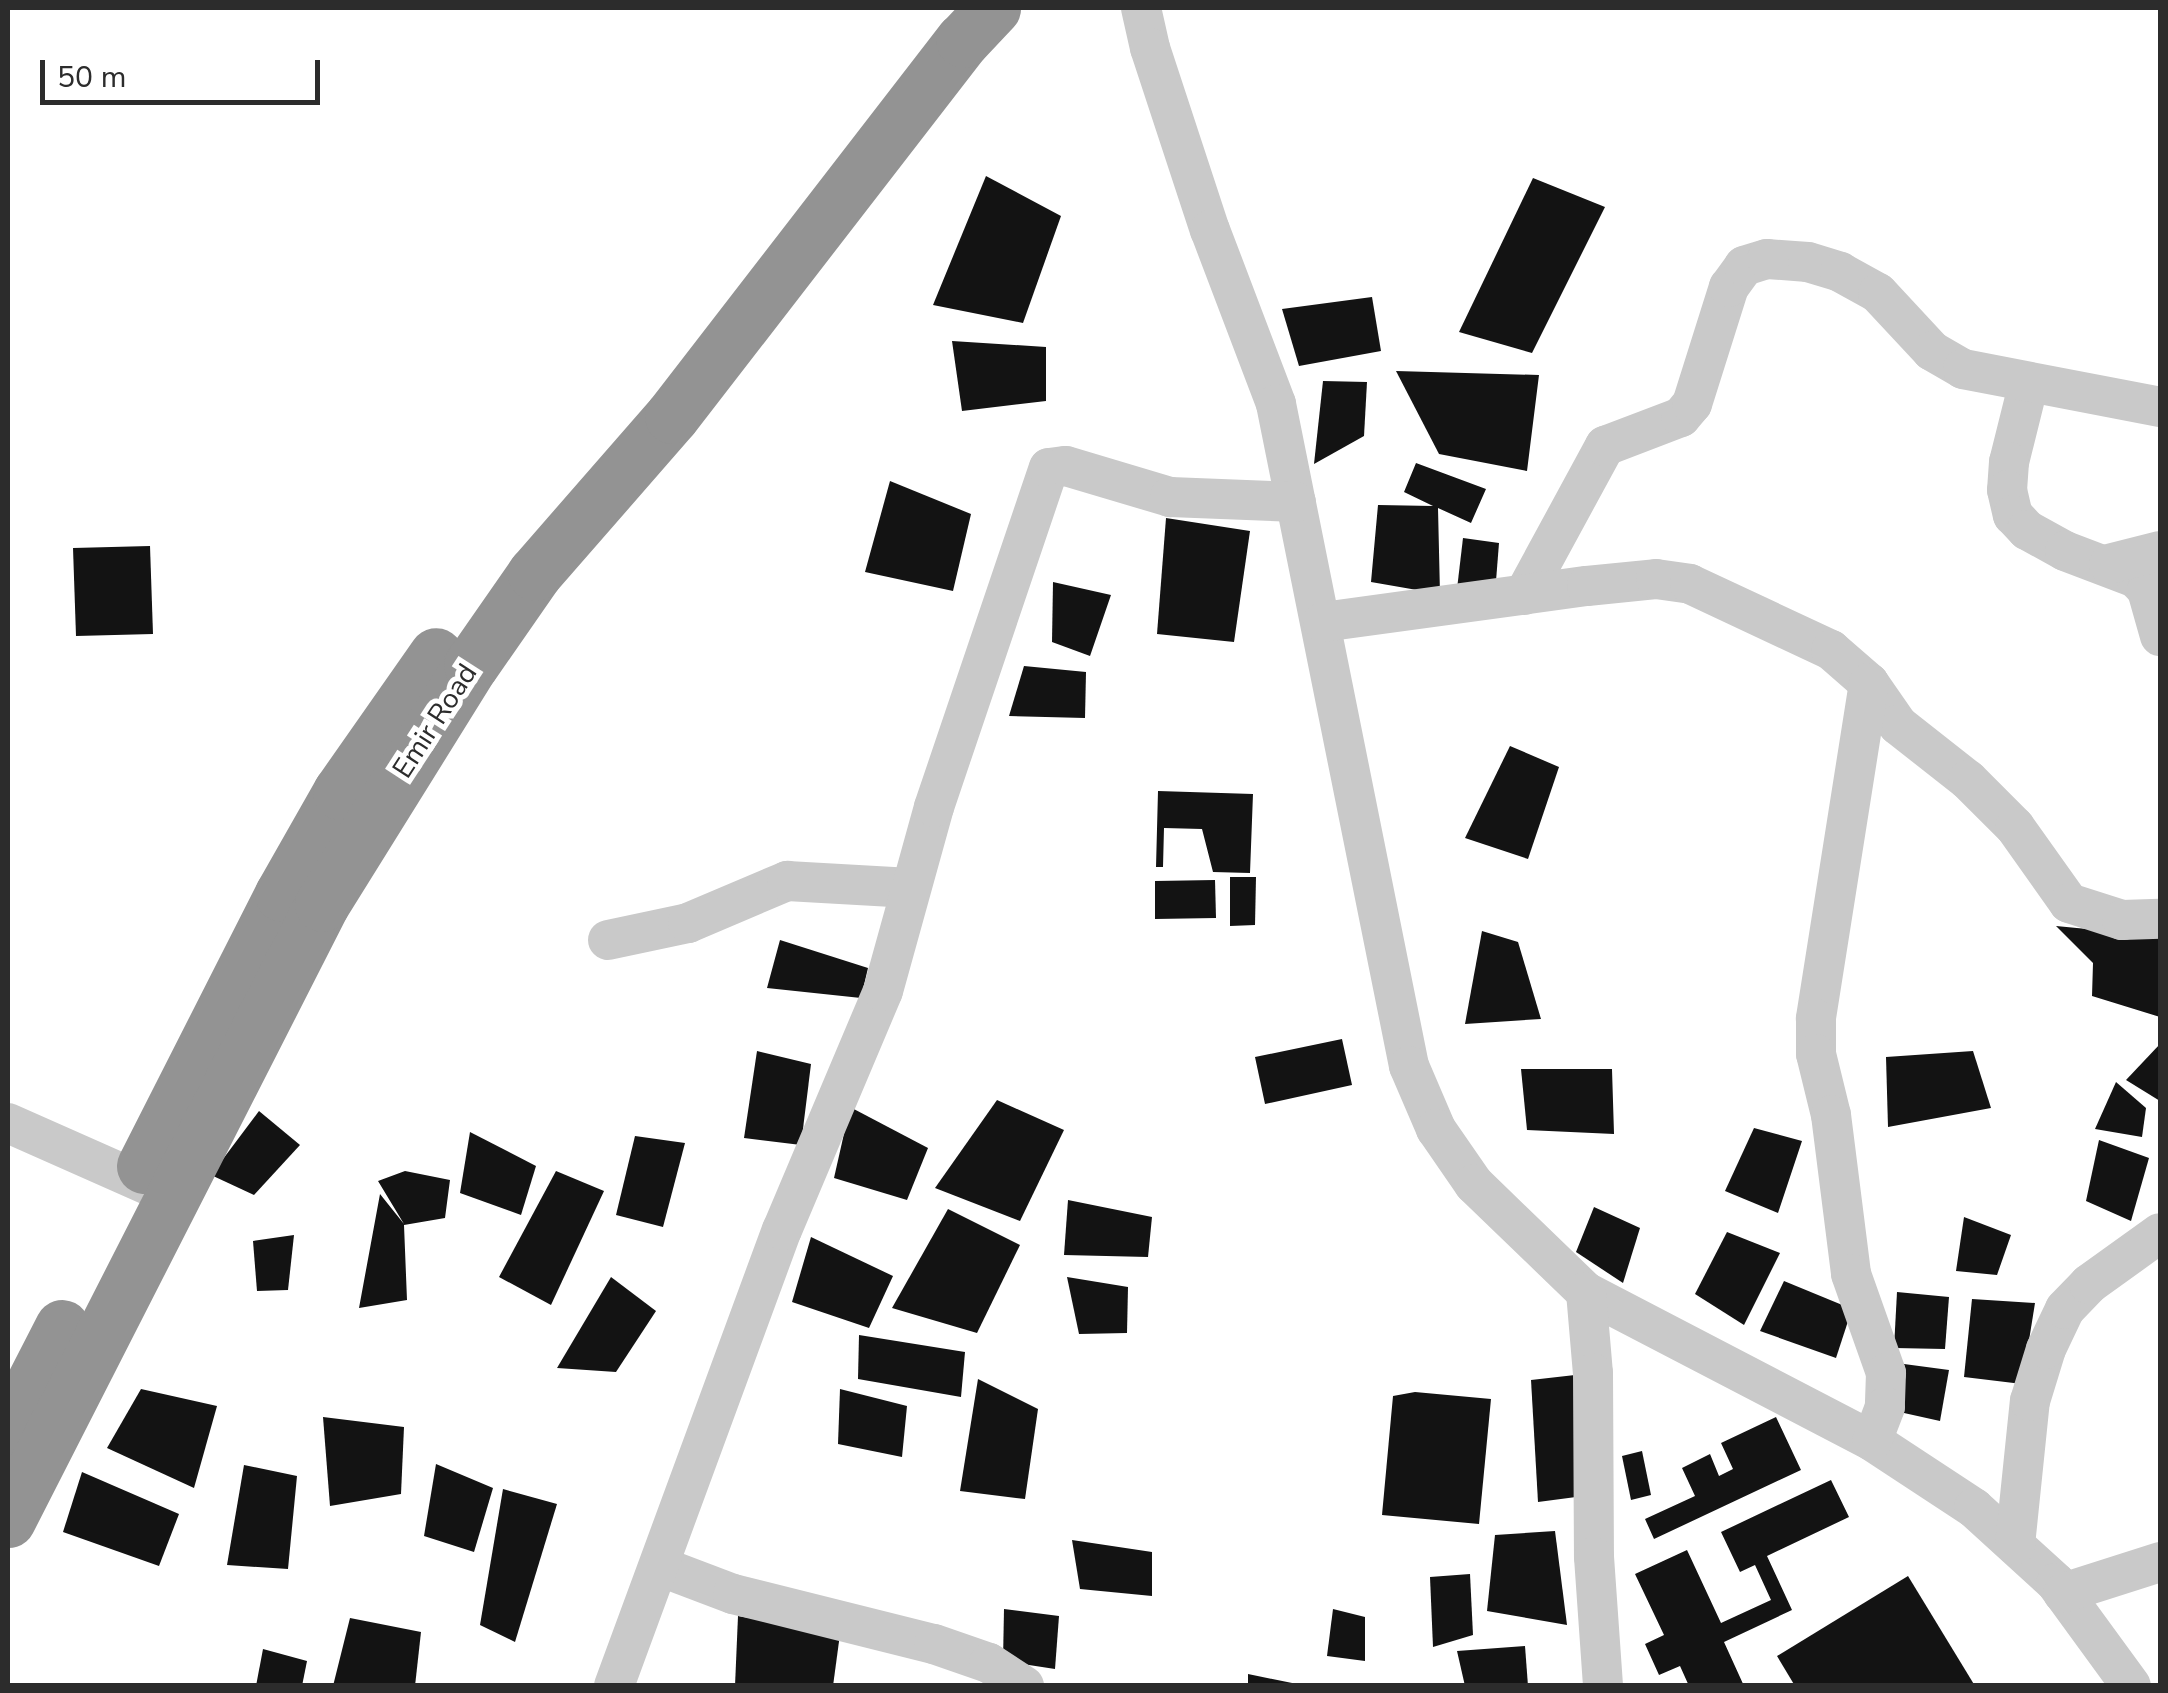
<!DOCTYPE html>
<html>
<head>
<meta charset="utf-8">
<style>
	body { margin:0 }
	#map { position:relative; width:2168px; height:1693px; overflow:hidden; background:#fff; font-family:"Nunito Sans",sans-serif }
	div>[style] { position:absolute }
	.building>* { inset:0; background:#131313 }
	.street>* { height:40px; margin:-20px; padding:0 20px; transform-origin:20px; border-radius:20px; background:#c9c9c9 }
	.highway>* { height:55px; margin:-27.5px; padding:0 27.5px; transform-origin:27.5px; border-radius:27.5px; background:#939393 }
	span { translate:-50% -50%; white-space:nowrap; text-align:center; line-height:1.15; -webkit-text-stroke:10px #fff; paint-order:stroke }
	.street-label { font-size:28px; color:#2c2c2c }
	.frame { position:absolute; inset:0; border:10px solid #2c2c2c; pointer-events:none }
	.scale { position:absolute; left:40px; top:60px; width:280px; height:45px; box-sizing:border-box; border:5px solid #2c2c2c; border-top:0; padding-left:12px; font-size:30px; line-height:35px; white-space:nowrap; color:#2c2c2c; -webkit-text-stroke:8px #fff; paint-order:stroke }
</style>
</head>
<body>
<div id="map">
	<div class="building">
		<div style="clip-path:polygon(986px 176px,1061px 216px,1023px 323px,933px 305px)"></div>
		<div style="clip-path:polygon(1533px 178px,1605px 207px,1532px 353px,1459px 332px)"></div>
		<div style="clip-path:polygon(1372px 297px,1381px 351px,1299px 366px,1282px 309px)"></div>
		<div style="clip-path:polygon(952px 341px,1046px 347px,1046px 401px,962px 411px)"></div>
		<div style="clip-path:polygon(1396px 371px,1539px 375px,1527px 471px,1439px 454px)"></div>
		<div style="clip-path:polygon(1323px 381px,1367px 382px,1364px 436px,1314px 464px)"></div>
		<div style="clip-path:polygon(1416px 463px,1486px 489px,1471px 523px,1438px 508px,1440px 594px,1371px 582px,1378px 505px,1433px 506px,1404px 492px)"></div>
		<div style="clip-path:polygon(890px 481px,971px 514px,953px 591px,865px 572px)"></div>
		<div style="clip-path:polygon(1166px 518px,1250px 531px,1234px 642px,1157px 634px)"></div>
		<div style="clip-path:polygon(1463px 538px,1499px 543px,1496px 581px,1457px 589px)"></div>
		<div style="clip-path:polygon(150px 546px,153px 634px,76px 636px,73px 548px)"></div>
		<div style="clip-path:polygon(1053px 582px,1111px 595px,1090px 656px,1052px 642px)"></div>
		<div style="clip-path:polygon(1024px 666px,1086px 672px,1085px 718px,1009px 716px)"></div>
		<div style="clip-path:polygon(1510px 746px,1559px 767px,1528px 859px,1465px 838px)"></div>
		<div style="clip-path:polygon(1158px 791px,1253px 794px,1250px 873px,1213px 872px,1202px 829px,1164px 828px,1163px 867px,1156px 867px)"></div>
		<div style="clip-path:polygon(1230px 877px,1256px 877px,1255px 925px,1230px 926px)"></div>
		<div style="clip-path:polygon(1215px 880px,1216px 918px,1155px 919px,1155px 881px)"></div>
		<div style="clip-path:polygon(2056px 926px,2160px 936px,2160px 1017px,2092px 996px,2093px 963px)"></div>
		<div style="clip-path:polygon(1482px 931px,1518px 942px,1541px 1019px,1465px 1024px)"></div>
		<div style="clip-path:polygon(780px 940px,868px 968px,861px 998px,767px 988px)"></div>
		<div style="clip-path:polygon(1342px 1039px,1352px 1085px,1265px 1104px,1255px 1057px)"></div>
		<div style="clip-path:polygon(2160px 1044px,2160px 1101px,2126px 1080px)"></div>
		<div style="clip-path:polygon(757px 1051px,811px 1064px,801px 1145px,744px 1138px)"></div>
		<div style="clip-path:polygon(1973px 1051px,1991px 1108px,1888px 1127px,1886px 1057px)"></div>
		<div style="clip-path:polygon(1521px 1069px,1612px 1069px,1614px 1134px,1527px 1130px)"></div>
		<div style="clip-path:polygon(2116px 1082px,2146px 1108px,2142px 1137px,2095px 1129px)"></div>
		<div style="clip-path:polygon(997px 1100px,1064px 1130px,1020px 1221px,935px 1188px)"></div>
		<div style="clip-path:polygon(850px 1107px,928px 1148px,907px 1200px,834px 1178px)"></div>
		<div style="clip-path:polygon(259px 1111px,300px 1145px,254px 1195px,211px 1175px)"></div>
		<div style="clip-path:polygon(1754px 1128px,1802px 1141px,1778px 1213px,1725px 1191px)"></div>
		<div style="clip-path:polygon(470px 1132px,536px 1166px,521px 1215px,460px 1193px)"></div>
		<div style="clip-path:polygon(635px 1136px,685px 1143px,663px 1227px,616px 1215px)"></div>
		<div style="clip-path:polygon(2099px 1140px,2149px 1158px,2131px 1221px,2086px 1201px)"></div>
		<div style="clip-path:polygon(405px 1171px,450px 1180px,445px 1218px,404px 1225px,407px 1300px,359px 1308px,380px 1194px,404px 1224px,378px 1181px)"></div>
		<div style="clip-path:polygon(556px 1171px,604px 1191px,551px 1305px,499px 1277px)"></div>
		<div style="clip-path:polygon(1068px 1200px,1152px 1217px,1148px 1257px,1064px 1255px)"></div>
		<div style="clip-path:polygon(1594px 1207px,1640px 1228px,1623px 1283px,1576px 1252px)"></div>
		<div style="clip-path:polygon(948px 1209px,1020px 1245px,977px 1333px,892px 1308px)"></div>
		<div style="clip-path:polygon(1964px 1217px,2011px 1235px,1997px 1275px,1956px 1271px)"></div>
		<div style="clip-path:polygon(1727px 1232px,1780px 1253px,1744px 1325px,1695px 1294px)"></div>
		<div style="clip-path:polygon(294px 1235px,288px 1290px,257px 1291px,253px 1241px)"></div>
		<div style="clip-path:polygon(811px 1237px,893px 1276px,869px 1328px,792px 1302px)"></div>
		<div style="clip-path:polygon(611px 1277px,656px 1311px,616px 1372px,557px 1368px)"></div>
		<div style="clip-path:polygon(1067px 1277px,1128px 1287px,1127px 1333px,1079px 1334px)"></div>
		<div style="clip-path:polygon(1784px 1281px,1852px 1309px,1836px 1358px,1760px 1331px)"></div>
		<div style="clip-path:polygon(1897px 1292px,1949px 1297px,1945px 1349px,1894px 1348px)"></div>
		<div style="clip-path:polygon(1972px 1299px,2035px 1303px,2022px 1384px,1964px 1377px)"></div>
		<div style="clip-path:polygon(859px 1335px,965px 1352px,961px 1397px,858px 1379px)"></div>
		<div style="clip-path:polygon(1904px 1364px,1949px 1370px,1940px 1421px,1904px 1413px)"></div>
		<div style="clip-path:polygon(1575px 1375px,1576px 1497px,1538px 1502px,1531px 1380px)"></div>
		<div style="clip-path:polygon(978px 1379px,1038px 1409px,1025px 1499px,960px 1491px)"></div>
		<div style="clip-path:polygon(141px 1389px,217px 1406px,194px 1488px,107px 1448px)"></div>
		<div style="clip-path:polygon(840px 1389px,907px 1406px,902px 1457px,838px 1444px)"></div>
		<div style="clip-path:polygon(1415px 1392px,1491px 1399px,1479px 1524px,1382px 1515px,1393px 1396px)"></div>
		<div style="clip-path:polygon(323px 1417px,404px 1427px,401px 1494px,330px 1506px)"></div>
		<div style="clip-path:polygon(1776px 1417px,1801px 1470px,1654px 1539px,1645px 1519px,1695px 1496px,1682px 1468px,1710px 1454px,1719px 1476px,1733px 1469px,1721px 1443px)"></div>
		<div style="clip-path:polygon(1642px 1451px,1651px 1495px,1631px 1500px,1622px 1456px)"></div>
		<div style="clip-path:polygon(436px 1464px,493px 1488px,474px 1552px,424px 1536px)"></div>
		<div style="clip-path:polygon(244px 1465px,297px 1476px,288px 1569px,227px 1565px)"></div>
		<div style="clip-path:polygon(82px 1472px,179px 1514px,159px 1566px,63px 1532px)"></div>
		<div style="clip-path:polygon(1831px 1480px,1849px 1517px,1767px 1556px,1792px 1610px,1724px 1642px,1744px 1686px,1689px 1686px,1680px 1666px,1659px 1675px,1645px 1644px,1664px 1635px,1635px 1574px,1687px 1550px,1721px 1623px,1771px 1600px,1755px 1565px,1740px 1572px,1721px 1532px)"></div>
		<div style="clip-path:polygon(503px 1489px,557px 1504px,515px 1642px,480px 1625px)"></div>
		<div style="clip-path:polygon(1555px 1531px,1567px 1625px,1487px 1611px,1495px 1535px)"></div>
		<div style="clip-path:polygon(1072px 1540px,1152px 1552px,1152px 1596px,1080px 1589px)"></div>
		<div style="clip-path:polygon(1470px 1574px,1473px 1635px,1433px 1647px,1430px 1577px)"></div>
		<div style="clip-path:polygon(1908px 1576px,1975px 1686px,1795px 1686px,1777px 1656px)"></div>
		<div style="clip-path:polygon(1004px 1609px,1059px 1616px,1055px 1669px,1003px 1661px)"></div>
		<div style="clip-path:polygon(1333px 1609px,1365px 1617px,1365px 1661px,1327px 1656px)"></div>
		<div style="clip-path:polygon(738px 1616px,840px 1634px,833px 1686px,735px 1686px)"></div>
		<div style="clip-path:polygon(350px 1618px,421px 1632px,415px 1686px,333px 1686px)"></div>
		<div style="clip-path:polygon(1525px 1646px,1528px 1686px,1465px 1686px,1457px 1651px)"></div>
		<div style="clip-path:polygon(263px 1649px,307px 1661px,302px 1686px,256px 1686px)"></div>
		<div style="clip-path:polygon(1248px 1674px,1297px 1684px,1297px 1686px,1248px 1686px)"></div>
	</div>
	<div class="street">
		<div style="left:1141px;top:8px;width:41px;rotate:77.3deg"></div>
		<div style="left:1150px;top:48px;width:192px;rotate:71.8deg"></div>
		<div style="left:1210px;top:230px;width:186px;rotate:69.2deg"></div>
		<div style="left:1276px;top:404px;width:675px;rotate:78.64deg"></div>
		<div style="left:1409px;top:1066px;width:69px;rotate:66.8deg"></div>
		<div style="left:1436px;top:1129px;width:67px;rotate:55.4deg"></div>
		<div style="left:1474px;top:1184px;width:156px;rotate:44deg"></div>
		<div style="left:1586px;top:1292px;width:322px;rotate:27.5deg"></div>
		<div style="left:1872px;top:1441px;width:122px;rotate:33.3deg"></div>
		<div style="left:1974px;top:1508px;width:111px;rotate:42.4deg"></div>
		<div style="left:2056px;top:1583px;width:127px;rotate:53.9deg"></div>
		<div style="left:2029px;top:382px;width:82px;rotate:104deg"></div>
		<div style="left:2009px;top:462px;width:28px;rotate:94deg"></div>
		<div style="left:2007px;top:490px;width:26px;rotate:77deg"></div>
		<div style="left:2013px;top:515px;width:21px;rotate:47deg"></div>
		<div style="left:2027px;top:530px;width:43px;rotate:28.9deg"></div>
		<div style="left:2065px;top:551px;width:76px;rotate:20.8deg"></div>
		<div style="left:2136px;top:578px;width:16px;rotate:47deg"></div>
		<div style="left:2147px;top:590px;width:48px;rotate:74.2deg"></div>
		<div style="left:2109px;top:564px;width:53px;rotate:-14.3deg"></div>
		<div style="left:1524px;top:595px;width:170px;rotate:-61.5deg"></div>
		<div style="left:1605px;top:446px;width:81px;rotate:-20.9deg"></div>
		<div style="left:1681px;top:417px;width:17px;rotate:-50deg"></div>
		<div style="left:1692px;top:404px;width:123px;rotate:-72.5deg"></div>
		<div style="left:1729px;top:287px;width:26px;rotate:-54deg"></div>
		<div style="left:1744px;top:266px;width:24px;rotate:-17deg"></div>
		<div style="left:1767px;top:259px;width:41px;rotate:4.2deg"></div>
		<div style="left:1808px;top:262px;width:34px;rotate:17deg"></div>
		<div style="left:1840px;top:272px;width:43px;rotate:28.9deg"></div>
		<div style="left:1878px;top:293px;width:79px;rotate:47deg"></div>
		<div style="left:1932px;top:351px;width:36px;rotate:30deg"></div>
		<div style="left:1963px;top:369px;width:201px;rotate:10.9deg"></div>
		<div style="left:1323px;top:622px;width:266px;rotate:-7.8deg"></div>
		<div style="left:1587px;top:586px;width:69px;rotate:-5.8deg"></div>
		<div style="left:1656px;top:579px;width:34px;rotate:8deg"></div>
		<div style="left:1690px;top:584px;width:156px;rotate:25.1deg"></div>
		<div style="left:1831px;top:650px;width:50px;rotate:41deg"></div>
		<div style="left:1869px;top:683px;width:51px;rotate:55.4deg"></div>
		<div style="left:1898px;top:725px;width:89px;rotate:38.2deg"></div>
		<div style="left:1968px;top:780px;width:66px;rotate:45deg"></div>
		<div style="left:2015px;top:827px;width:93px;rotate:54.6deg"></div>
		<div style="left:2069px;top:903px;width:56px;rotate:17.8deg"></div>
		<div style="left:2122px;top:920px;width:38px;rotate:-2deg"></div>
		<div style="left:1869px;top:683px;width:340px;rotate:99deg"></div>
		<div style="left:1816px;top:1019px;width:35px;rotate:90deg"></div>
		<div style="left:1816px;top:1054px;width:63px;rotate:76.2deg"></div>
		<div style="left:1831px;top:1115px;width:160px;rotate:82.8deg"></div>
		<div style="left:1851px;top:1274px;width:105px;rotate:70.5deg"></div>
		<div style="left:1886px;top:1373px;width:34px;rotate:92deg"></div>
		<div style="left:1885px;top:1407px;width:36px;rotate:111deg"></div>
		<div style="left:608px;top:940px;width:82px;rotate:-12deg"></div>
		<div style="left:688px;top:923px;width:108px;rotate:-23deg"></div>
		<div style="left:787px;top:881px;width:124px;rotate:3.2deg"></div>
		<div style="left:8px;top:1123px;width:171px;rotate:23.9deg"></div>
		<div style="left:1586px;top:1292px;width:81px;rotate:85.1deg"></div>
		<div style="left:1593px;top:1373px;width:184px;rotate:89.7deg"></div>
		<div style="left:1594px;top:1557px;width:129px;rotate:86deg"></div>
		<div style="left:2015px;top:1545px;width:145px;rotate:-84.1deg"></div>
		<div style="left:2030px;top:1401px;width:54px;rotate:-72.9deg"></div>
		<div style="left:2046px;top:1349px;width:44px;rotate:-64.6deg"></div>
		<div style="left:2065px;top:1309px;width:35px;rotate:-46deg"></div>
		<div style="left:2089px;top:1284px;width:87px;rotate:-35.7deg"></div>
		<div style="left:659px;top:1566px;width:79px;rotate:20.7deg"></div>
		<div style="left:733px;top:1594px;width:207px;rotate:14deg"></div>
		<div style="left:934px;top:1644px;width:58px;rotate:19.1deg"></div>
		<div style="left:989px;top:1663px;width:42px;rotate:33.3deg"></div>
		<div style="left:2063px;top:1593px;width:102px;rotate:-17.7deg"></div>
		<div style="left:614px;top:1686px;width:486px;rotate:-69.8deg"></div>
		<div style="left:782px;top:1230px;width:259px;rotate:-67.1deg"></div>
		<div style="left:883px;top:991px;width:191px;rotate:-74.5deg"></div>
		<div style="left:934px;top:807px;width:358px;rotate:-71.3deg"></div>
		<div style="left:1049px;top:468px;width:17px;rotate:-7deg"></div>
		<div style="left:1066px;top:466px;width:109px;rotate:16.6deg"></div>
		<div style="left:1170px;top:497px;width:126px;rotate:2.3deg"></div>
	</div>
	<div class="highway">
		<div style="left:144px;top:1166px;width:305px;rotate:-63.1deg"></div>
		<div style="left:282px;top:894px;width:117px;rotate:-60.4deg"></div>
		<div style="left:340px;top:792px;width:167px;rotate:-55deg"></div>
		<div style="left:8px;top:1432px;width:118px;rotate:-62.8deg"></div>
		<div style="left:8px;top:1520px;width:691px;rotate:-62.99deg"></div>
		<div style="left:322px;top:904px;width:282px;rotate:-58.1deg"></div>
		<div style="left:471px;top:665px;width:112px;rotate:-55.2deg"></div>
		<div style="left:535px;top:573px;width:208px;rotate:-48.9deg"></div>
		<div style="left:672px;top:416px;width:475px;rotate:-52.3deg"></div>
		<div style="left:963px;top:40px;width:44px;rotate:-46.8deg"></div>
	</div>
	<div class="street-label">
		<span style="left:435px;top:721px;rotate:-57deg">Emir Road</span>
	</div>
	<div class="frame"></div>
	<div class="scale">50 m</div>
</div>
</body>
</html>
